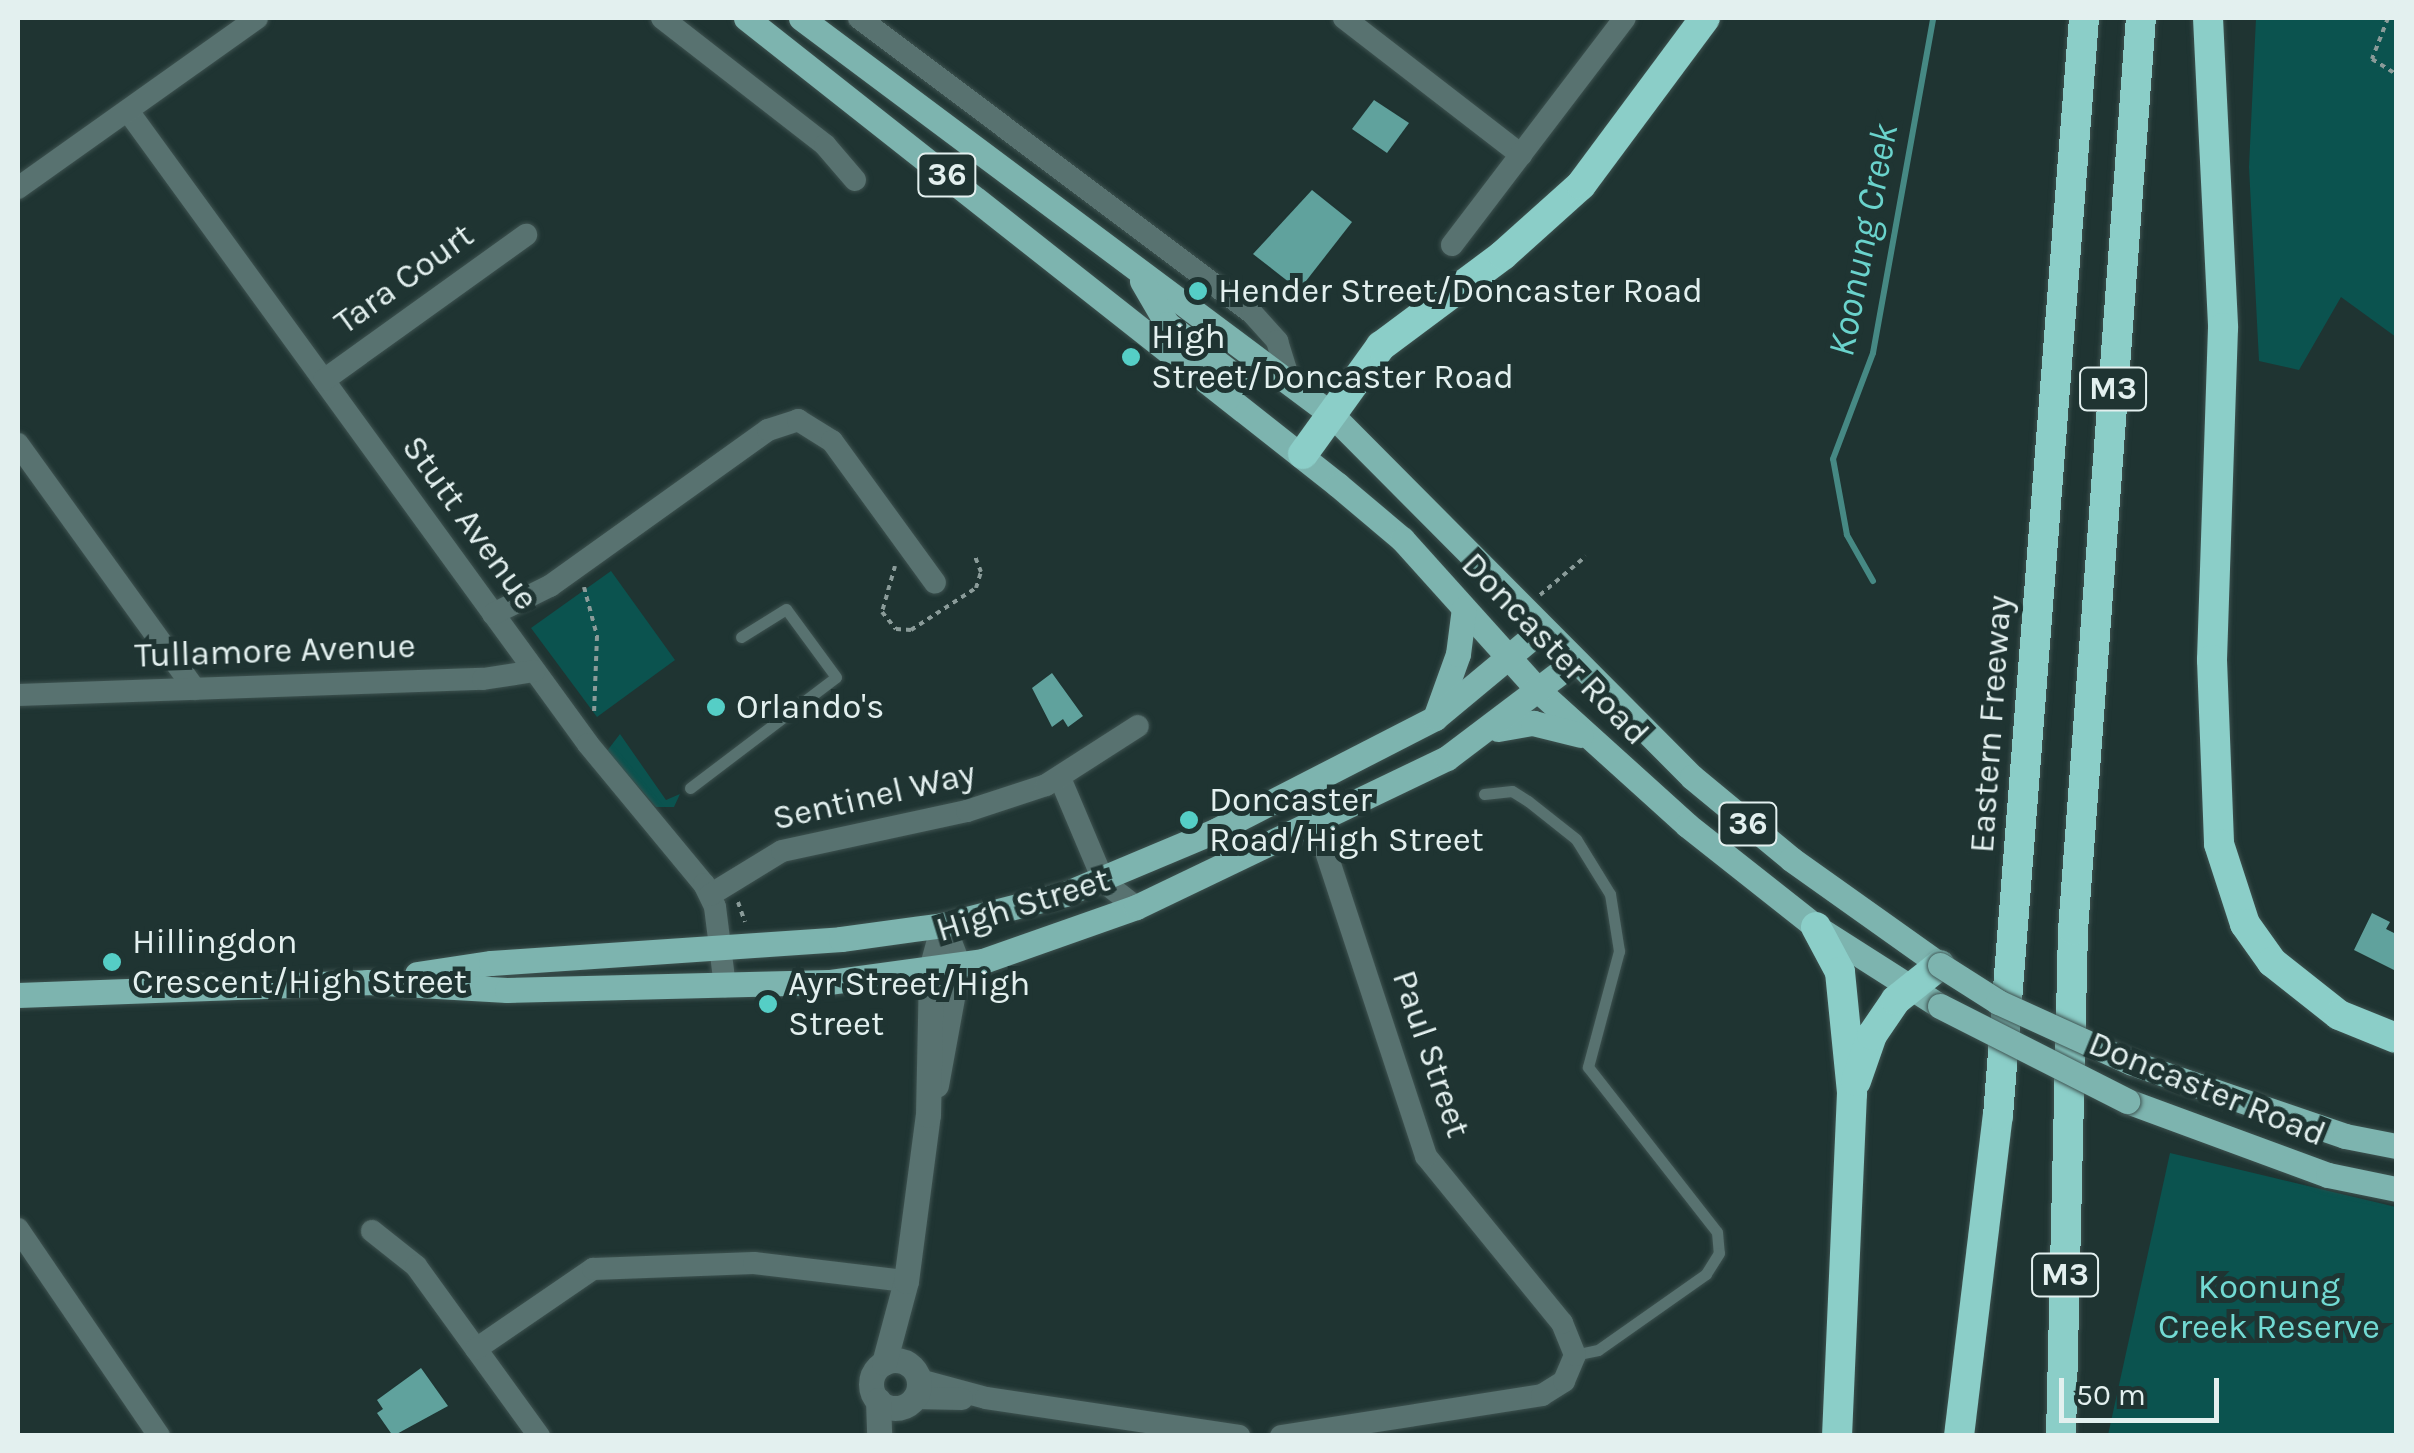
<!DOCTYPE html>
<html>
<head>
<meta charset="utf-8">
<style>
	body { margin:0 }
	#map { position:relative; width:2414px; height:1453px; overflow:hidden; background:#1f3432; font-family:Karla,sans-serif }
	div>[style] { position:absolute }
	.green>* { inset:0; background:#0b534f }
	.stream>* { height:6px; margin:-3px; padding:0 3px; transform-origin:3px; border-radius:3px; background:#468984 }
	.building>* { inset:0; background:#60a29d }
	.path>* { height:4px; margin-top:-2px; transform-origin:0; background:repeating-linear-gradient(90deg,#8a9b99 0 5px,transparent 0 10px) }
	.roads { filter:drop-shadow(0 0 2px #3e5250) drop-shadow(0 0 2px #3e5250) }
	.service>* { height:11px; margin:-5.5px; padding:0 5.5px; transform-origin:5.5px; border-radius:5.5px; background:#587270 }
	.minor>* { height:22px; margin:-11px; padding:0 11px; transform-origin:11px; border-radius:11px; background:#587270 }
	.tertiary>* { height:25px; margin:-12.5px; padding:0 12.5px; transform-origin:12.5px; border-radius:12.5px; background:#587270 }
	.tertiary>.ring { margin:-12.5px; padding:0; box-sizing:content-box; background:none; border:25px solid #587270; border-radius:50% }
	.primary>* { height:25px; margin:-12.5px; padding:0 12.5px; transform-origin:12.5px; border-radius:12.5px; background:#7db4af }
	.motorway>* { height:30px; margin:-15px; padding:0 15px; transform-origin:15px; border-radius:15px; background:#8bcec8 }
	.bridges { filter:drop-shadow(0 0 2px #3e5250) drop-shadow(0 0 2px #3e5250) }
	.primary-bridge>* { height:25px; margin:-12.5px; padding:0 12.5px; transform-origin:12.5px; border-radius:12.5px; background:#7db4af }
	.dots>* { width:28px; height:28px; translate:-50% -50%; box-sizing:border-box; border:5px solid #1f3432; border-radius:50% }
	span { translate:-50% -50%; white-space:nowrap; text-align:center; line-height:1.15; -webkit-text-stroke:10px #1f3432; paint-order:stroke }
	.shield-label span { padding:2px 8px; background:#1f3432; border:2px solid; border-radius:8px; -webkit-text-stroke-width:0 }
	.shield-label { font-size:32px; color:#e3f0ef; font-weight:700 }
	.street-label { font-size:35px; color:#e3f0ef }
	.poi-label { font-size:35px; color:#e3f0ef }
	.left { translate:0 -50%; text-align:left }
	.park-label { font-size:35px; color:#72dad3 }
	.water-label { font-size:38px; color:#6ad3cc; font-style:italic }
	.frame { position:absolute; inset:0; border:20px solid #e3f0ef; pointer-events:none }
	.scale { position:absolute; left:2059px; top:1378px; width:160px; height:45px; box-sizing:border-box; border:5px solid #e3f0ef; border-top:0; padding-left:12px; font-size:30px; line-height:35px; white-space:nowrap; color:#e3f0ef; -webkit-text-stroke:8px #1f3432; paint-order:stroke }
</style>
</head>
<body>
<div id="map">
	<div class="green">
		<div style="clip-path:polygon(2256px 18px,2396px 18px,2396px 337px,2341px 297px,2299px 370px,2259px 361px,2249px 167px)"></div>
		<div style="clip-path:polygon(611px 571px,675px 660px,597px 717px,531px 628px)"></div>
		<div style="clip-path:polygon(620px 734px,666px 800px,680px 794px,674px 807px,656px 807px,607px 751px)"></div>
		<div style="clip-path:polygon(2170px 1153px,2396px 1207px,2396px 1435px,2108px 1435px)"></div>
	</div>
	<div class="stream">
		<div style="left:1873px;top:581px;width:53px;rotate:-119.5deg"></div>
		<div style="left:1847px;top:535px;width:77px;rotate:-100.4deg"></div>
		<div style="left:1833px;top:459px;width:113px;rotate:-69.3deg"></div>
		<div style="left:1873px;top:353px;width:340px;rotate:-79.8deg"></div>
	</div>
	<div class="building">
		<div style="clip-path:polygon(1374px 100px,1409px 123px,1387px 153px,1352px 129px)"></div>
		<div style="clip-path:polygon(1312px 190px,1352px 222px,1299px 290px,1253px 254px)"></div>
		<div style="clip-path:polygon(1052px 673px,1083px 716px,1068px 727px,1063px 719px,1052px 727px,1032px 688px)"></div>
		<div style="clip-path:polygon(2372px 913px,2390px 922px,2386px 929px,2396px 934px,2396px 971px,2354px 950px)"></div>
		<div style="clip-path:polygon(421px 1368px,448px 1406px,393px 1436px,377px 1413px,383px 1409px,377px 1400px)"></div>
	</div>
	<div class="path">
		<div style="left:2388px;top:18px;width:44px;rotate:111.3deg"></div>
		<div style="left:2372px;top:59px;width:28px;rotate:32deg"></div>
		<div style="left:895px;top:566px;width:48px;rotate:105.8deg"></div>
		<div style="left:882px;top:612px;width:22px;rotate:51deg"></div>
		<div style="left:896px;top:629px;width:15px;rotate:4deg"></div>
		<div style="left:911px;top:630px;width:77px;rotate:-32.9deg"></div>
		<div style="left:976px;top:588px;width:17px;rotate:-73deg"></div>
		<div style="left:981px;top:572px;width:17px;rotate:-111deg"></div>
		<div style="left:2396px;top:585px;width:35px;rotate:90deg"></div>
		<div style="left:584px;top:587px;width:51px;rotate:75.1deg"></div>
		<div style="left:597px;top:636px;width:78px;rotate:92.2deg"></div>
		<div style="left:1540px;top:595px;width:60px;rotate:-40.3deg"></div>
		<div style="left:738px;top:902px;width:21px;rotate:71deg"></div>
	</div>
	<div class="roads">
		<div class="service">
			<div style="left:690px;top:788px;width:183px;rotate:-37.2deg"></div>
			<div style="left:836px;top:677px;width:84px;rotate:-126.3deg"></div>
			<div style="left:786px;top:609px;width:53px;rotate:148.1deg"></div>
			<div style="left:1484px;top:794px;width:28px;rotate:-6deg"></div>
			<div style="left:1512px;top:791px;width:19px;rotate:32deg"></div>
			<div style="left:1528px;top:801px;width:61px;rotate:38.4deg"></div>
			<div style="left:1576px;top:839px;width:65px;rotate:58.3deg"></div>
			<div style="left:1610px;top:894px;width:58px;rotate:81deg"></div>
			<div style="left:1619px;top:951px;width:120px;rotate:105deg"></div>
			<div style="left:1588px;top:1067px;width:209px;rotate:52deg"></div>
			<div style="left:1717px;top:1232px;width:21px;rotate:85deg"></div>
			<div style="left:1719px;top:1253px;width:25px;rotate:122deg"></div>
			<div style="left:1706px;top:1274px;width:132px;rotate:144.9deg"></div>
			<div style="left:1598px;top:1350px;width:24px;rotate:168deg"></div>
		</div>
		<div class="minor">
			<div style="left:662px;top:18px;width:207px;rotate:37.9deg"></div>
			<div style="left:825px;top:145px;width:46px;rotate:49.4deg"></div>
			<div style="left:859px;top:18px;width:491px;rotate:36.9deg"></div>
			<div style="left:1252px;top:313px;width:38px;rotate:48deg"></div>
			<div style="left:1277px;top:341px;width:47px;rotate:72.7deg"></div>
			<div style="left:1344px;top:18px;width:224px;rotate:37.7deg"></div>
			<div style="left:128px;top:111px;width:782px;rotate:53.99deg"></div>
			<div style="left:588px;top:744px;width:182px;rotate:50.4deg"></div>
			<div style="left:704px;top:884px;width:25px;rotate:64deg"></div>
			<div style="left:715px;top:907px;width:80px;rotate:82.8deg"></div>
			<div style="left:18px;top:188px;width:293px;rotate:-35.4deg"></div>
			<div style="left:1452px;top:245px;width:285px;rotate:-52.7deg"></div>
			<div style="left:324px;top:380px;width:249px;rotate:-35.7deg"></div>
			<div style="left:18px;top:444px;width:302px;rotate:54.2deg"></div>
			<div style="left:493px;top:614px;width:64px;rotate:-26.2deg"></div>
			<div style="left:550px;top:586px;width:268px;rotate:-35.6deg"></div>
			<div style="left:768px;top:430px;width:32px;rotate:-18deg"></div>
			<div style="left:798px;top:420px;width:40px;rotate:32deg"></div>
			<div style="left:832px;top:441px;width:175px;rotate:54deg"></div>
			<div style="left:18px;top:695px;width:465px;rotate:-2deg"></div>
			<div style="left:483px;top:679px;width:52px;rotate:-8.9deg"></div>
			<div style="left:1060px;top:778px;width:113px;rotate:67.1deg"></div>
			<div style="left:1104px;top:882px;width:41px;rotate:38deg"></div>
			<div style="left:710px;top:895px;width:84px;rotate:-31.4deg"></div>
			<div style="left:782px;top:851px;width:189px;rotate:-12.2deg"></div>
			<div style="left:967px;top:811px;width:83px;rotate:-18.2deg"></div>
			<div style="left:1046px;top:785px;width:109px;rotate:-32.7deg"></div>
			<div style="left:18px;top:1229px;width:250px;rotate:55.7deg"></div>
			<div style="left:372px;top:1231px;width:56px;rotate:38.5deg"></div>
			<div style="left:416px;top:1266px;width:210px;rotate:54.1deg"></div>
			<div style="left:476px;top:1349px;width:142px;rotate:-34.4deg"></div>
			<div style="left:593px;top:1269px;width:161px;rotate:-2.1deg"></div>
			<div style="left:754px;top:1263px;width:153px;rotate:6.8deg"></div>
			<div style="left:919px;top:1380px;width:69px;rotate:15deg"></div>
			<div style="left:986px;top:1398px;width:256px;rotate:8.5deg"></div>
			<div style="left:915px;top:1398px;width:47px;rotate:1.2deg"></div>
			<div style="left:1281px;top:1436px;width:264px;rotate:-8.9deg"></div>
			<div style="left:1542px;top:1395px;width:26px;rotate:-32deg"></div>
			<div style="left:1564px;top:1381px;width:28px;rotate:-67deg"></div>
			<div style="left:1575px;top:1355px;width:35px;rotate:-112deg"></div>
			<div style="left:1562px;top:1323px;width:215px;rotate:-129.2deg"></div>
			<div style="left:1426px;top:1156px;width:390px;rotate:-108.2deg"></div>
		</div>
		<div class="tertiary">
			<div style="left:936px;top:1085px;width:122px;rotate:-79.6deg"></div>
			<div style="left:958px;top:965px;width:22px;rotate:-111deg"></div>
			<div class="ring" style="left:871px;top:1360px;width:23px;height:23px"></div>
			<div style="left:884px;top:1363px;width:85px;rotate:-75deg"></div>
			<div style="left:906px;top:1281px;width:167px;rotate:-82.5deg"></div>
			<div style="left:928px;top:1115px;width:146px;rotate:-88.8deg"></div>
			<div style="left:931px;top:969px;width:46px;rotate:-74.7deg"></div>
			<div style="left:878px;top:1400px;width:36px;rotate:88deg"></div>
		</div>
		<div class="primary">
			<div style="left:746px;top:18px;width:754px;rotate:38.27deg"></div>
			<div style="left:1338px;top:485px;width:84px;rotate:40.2deg"></div>
			<div style="left:1402px;top:539px;width:206px;rotate:48deg"></div>
			<div style="left:1540px;top:692px;width:198px;rotate:42.1deg"></div>
			<div style="left:1687px;top:825px;width:164px;rotate:38.3deg"></div>
			<div style="left:1816px;top:927px;width:147px;rotate:32.5deg"></div>
			<div style="left:801px;top:18px;width:662px;rotate:36.77deg"></div>
			<div style="left:1331px;top:414px;width:512px;rotate:45.16deg"></div>
			<div style="left:1692px;top:777px;width:129px;rotate:39.6deg"></div>
			<div style="left:1791px;top:859px;width:183px;rotate:35.4deg"></div>
			<div style="left:1142px;top:281px;width:50px;rotate:59.8deg"></div>
			<div style="left:1167px;top:324px;width:87px;rotate:37.5deg"></div>
			<div style="left:1236px;top:377px;width:22px;rotate:112deg"></div>
			<div style="left:1435px;top:718px;width:68px;rotate:-70.2deg"></div>
			<div style="left:1458px;top:654px;width:46px;rotate:-82.6deg"></div>
			<div style="left:1498px;top:729px;width:36px;rotate:-10deg"></div>
			<div style="left:1533px;top:723px;width:49px;rotate:14deg"></div>
			<div style="left:417px;top:974px;width:75px;rotate:-8.5deg"></div>
			<div style="left:491px;top:963px;width:351px;rotate:-3.9deg"></div>
			<div style="left:841px;top:939px;width:103px;rotate:-7.8deg"></div>
			<div style="left:943px;top:925px;width:126px;rotate:-14.3deg"></div>
			<div style="left:1065px;top:894px;width:165px;rotate:-22.8deg"></div>
			<div style="left:1217px;top:830px;width:245px;rotate:-27.2deg"></div>
			<div style="left:1435px;top:718px;width:139px;rotate:-39.8deg"></div>
			<div style="left:18px;top:995px;width:349px;rotate:-2.1deg"></div>
			<div style="left:367px;top:982px;width:140px;rotate:3.3deg"></div>
			<div style="left:507px;top:990px;width:323px;rotate:-1.4deg"></div>
			<div style="left:830px;top:982px;width:154px;rotate:-7.8deg"></div>
			<div style="left:983px;top:961px;width:162px;rotate:-19.4deg"></div>
			<div style="left:1136px;top:907px;width:345px;rotate:-25.6deg"></div>
			<div style="left:1447px;top:758px;width:159px;rotate:-37.1deg"></div>
			<div style="left:2132px;top:1063px;width:225px;rotate:18.9deg"></div>
			<div style="left:2345px;top:1136px;width:52px;rotate:11.1deg"></div>
			<div style="left:2127px;top:1101px;width:214px;rotate:20.2deg"></div>
			<div style="left:2328px;top:1175px;width:69px;rotate:11.6deg"></div>
		</div>
		<div class="motorway">
			<div style="left:2208px;top:18px;width:310px;rotate:87.2deg"></div>
			<div style="left:2223px;top:328px;width:332px;rotate:91.9deg"></div>
			<div style="left:2212px;top:660px;width:184px;rotate:87.8deg"></div>
			<div style="left:2219px;top:844px;width:84px;rotate:72deg"></div>
			<div style="left:2245px;top:924px;width:47px;rotate:54.6deg"></div>
			<div style="left:2272px;top:962px;width:85px;rotate:38.3deg"></div>
			<div style="left:2339px;top:1015px;width:61px;rotate:22deg"></div>
			<div style="left:1303px;top:454px;width:133px;rotate:-54.2deg"></div>
			<div style="left:1381px;top:346px;width:152px;rotate:-36.7deg"></div>
			<div style="left:1503px;top:255px;width:105px;rotate:-41.9deg"></div>
			<div style="left:1581px;top:185px;width:208px;rotate:-53.4deg"></div>
			<div style="left:1816px;top:927px;width:51px;rotate:61.9deg"></div>
			<div style="left:1840px;top:972px;width:122px;rotate:84.3deg"></div>
			<div style="left:1852px;top:1093px;width:343px;rotate:92.5deg"></div>
			<div style="left:1856px;top:1081px;width:49px;rotate:-70.8deg"></div>
			<div style="left:1872px;top:1035px;width:42px;rotate:-55.6deg"></div>
			<div style="left:1896px;top:1000px;width:56px;rotate:-38.5deg"></div>
			<div style="left:1959px;top:1436px;width:322px;rotate:-83.1deg"></div>
			<div style="left:1998px;top:1116px;width:1101px;rotate:-85.52deg"></div>
			<div style="left:2061px;top:1436px;width:506px;rotate:-88.64deg"></div>
			<div style="left:2073px;top:930px;width:915px;rotate:-85.74deg"></div>
		</div>
	</div>
	<div class="bridges">
		<div class="primary-bridge">
			<div style="left:1940px;top:965px;width:69px;rotate:32.5deg"></div>
			<div style="left:1998px;top:1002px;width:147px;rotate:24.5deg"></div>
			<div style="left:1940px;top:1006px;width:210px;rotate:26.9deg"></div>
		</div>
	</div>
	<div class="dots">
		<div style="left:1198px;top:291px;background:#55cec6"></div>
		<div style="left:1131px;top:357px;background:#55cec6"></div>
		<div style="left:716px;top:707px;background:#55cec6"></div>
		<div style="left:1189px;top:820px;background:#55cec6"></div>
		<div style="left:112px;top:962px;background:#55cec6"></div>
		<div style="left:768px;top:1004px;background:#55cec6"></div>
	</div>
	<div class="shield-label">
		<span style="left:947px;top:175px">36</span>
		<span style="left:2113px;top:389px">M3</span>
		<span style="left:1748px;top:824px">36</span>
		<span style="left:2065px;top:1275px">M3</span>
	</div>
	<div class="street-label">
		<span style="left:404px;top:279px;rotate:-36deg">Tara Court</span>
		<span style="left:470px;top:523px;rotate:54deg">Stutt Avenue</span>
		<span style="left:1555px;top:649px;rotate:46deg">Doncaster Road</span>
		<span style="left:275px;top:651px;rotate:-2deg">Tullamore Avenue</span>
		<span style="left:1991px;top:724px;rotate:-86deg">Eastern Freeway</span>
		<span style="left:874px;top:796px;rotate:-13deg">Sentinel Way</span>
		<span style="left:1023px;top:905px;rotate:-17deg">High Street</span>
		<span style="left:1431px;top:1054px;rotate:71deg">Paul Street</span>
		<span style="left:2207px;top:1089px;rotate:22deg">Doncaster Road</span>
	</div>
	<div class="poi-label">
		<span class="left" style="left:1218px;top:291px">Hender Street/Doncaster Road</span>
		<span class="left" style="left:1151px;top:357px">High<br>Street/Doncaster Road</span>
		<span class="left" style="left:736px;top:707px">Orlando's</span>
		<span class="left" style="left:1209px;top:820px">Doncaster<br>Road/High Street</span>
		<span class="left" style="left:132px;top:962px">Hillingdon<br>Crescent/High Street</span>
		<span class="left" style="left:788px;top:1004px">Ayr Street/High<br>Street</span>
	</div>
	<div class="park-label">
		<span style="left:2269px;top:1307px">Koonung<br>Creek Reserve</span>
	</div>
	<div class="water-label">
		<span style="left:1863px;top:240px;rotate:-79deg">Koonung Creek</span>
	</div>
	<div class="frame"></div>
	<div class="scale">50 m</div>
</div>
</body>
</html>
